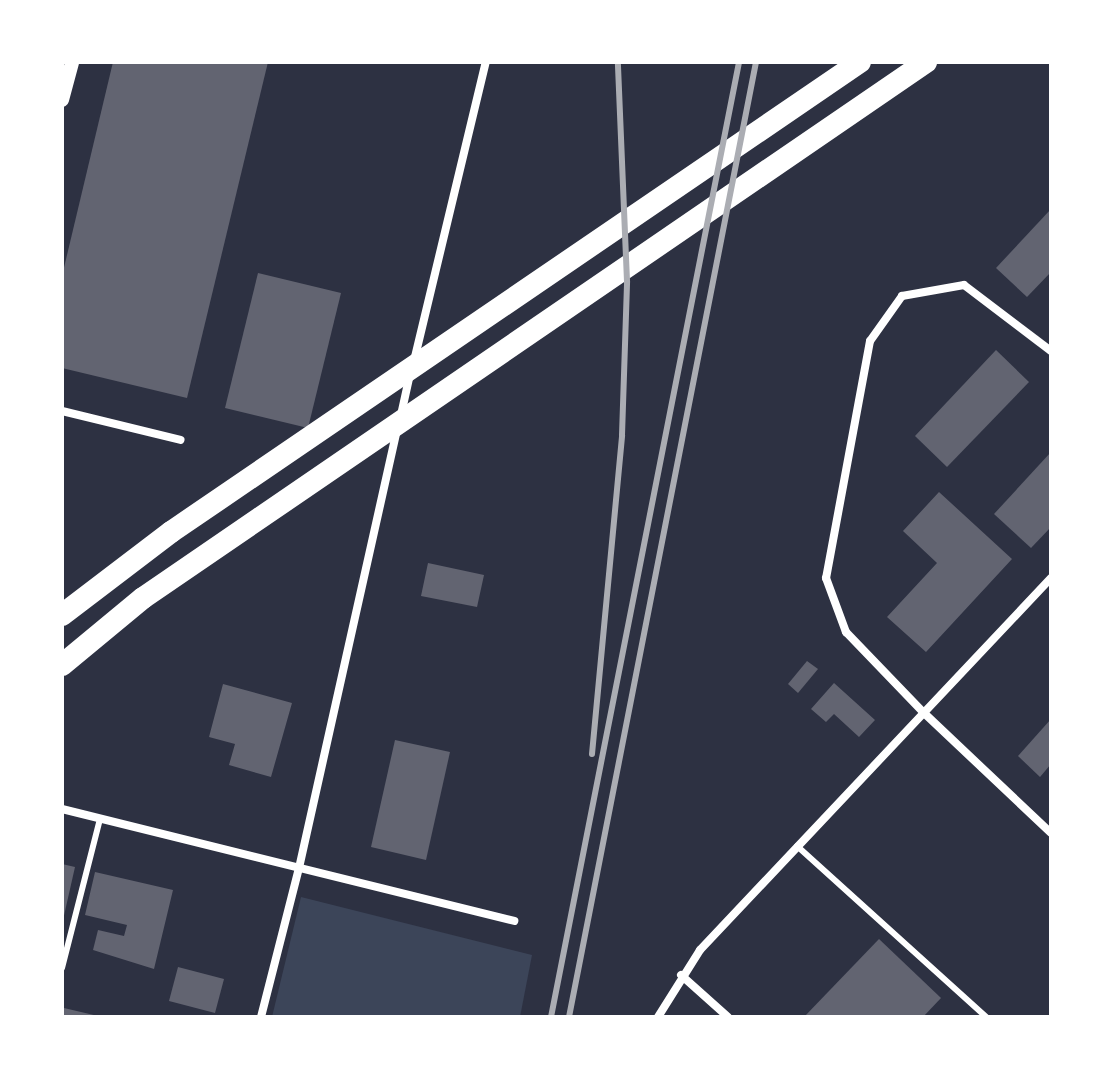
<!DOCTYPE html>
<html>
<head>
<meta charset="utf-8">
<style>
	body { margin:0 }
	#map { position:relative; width:1113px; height:1079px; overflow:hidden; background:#2d3142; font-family:Georgia,serif }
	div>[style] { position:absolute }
	.green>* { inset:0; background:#3c4559 }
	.building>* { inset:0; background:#626471 }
	.service>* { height:6px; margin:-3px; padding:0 3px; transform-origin:3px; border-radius:3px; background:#fff }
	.minor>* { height:8px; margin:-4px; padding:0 4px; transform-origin:4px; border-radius:4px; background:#fff }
	.tertiary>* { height:14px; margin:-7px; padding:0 7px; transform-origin:7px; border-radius:7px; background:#fff }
	.trunk>* { height:22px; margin:-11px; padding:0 11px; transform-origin:11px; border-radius:11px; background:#fff }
	.rail>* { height:6px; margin:-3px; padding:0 3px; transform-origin:3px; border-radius:3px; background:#abadb3 }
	span { translate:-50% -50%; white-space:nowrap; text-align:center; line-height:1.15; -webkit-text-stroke:8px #fff; paint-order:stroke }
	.frame { position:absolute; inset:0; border:64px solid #fff; pointer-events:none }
</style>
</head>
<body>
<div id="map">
	<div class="green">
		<div style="clip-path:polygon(301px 897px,532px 955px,520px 1017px,272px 1017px)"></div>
	</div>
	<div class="building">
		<div style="clip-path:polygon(113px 62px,268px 62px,187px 398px,62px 368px,62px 276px)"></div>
		<div style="clip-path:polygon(1051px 209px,1051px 272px,1027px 297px,996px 268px)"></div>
		<div style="clip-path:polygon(258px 273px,341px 293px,308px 428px,225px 408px)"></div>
		<div style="clip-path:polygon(996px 350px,1029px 382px,947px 467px,915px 436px)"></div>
		<div style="clip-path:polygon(1051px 452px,1051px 527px,1031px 548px,994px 514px)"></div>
		<div style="clip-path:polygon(939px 492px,1012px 559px,926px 652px,887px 617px,937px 563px,903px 531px)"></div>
		<div style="clip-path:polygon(428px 563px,484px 575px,477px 607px,421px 596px)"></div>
		<div style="clip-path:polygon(807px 661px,818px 669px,798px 693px,788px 684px)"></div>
		<div style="clip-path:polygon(834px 683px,875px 720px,859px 737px,834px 714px,826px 722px,811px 709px)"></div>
		<div style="clip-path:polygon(223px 684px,292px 703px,271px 777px,229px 765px,235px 744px,209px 737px)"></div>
		<div style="clip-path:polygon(1051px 719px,1051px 764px,1040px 777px,1018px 756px)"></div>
		<div style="clip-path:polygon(395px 740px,450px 752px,426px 860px,371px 847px)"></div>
		<div style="clip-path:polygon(62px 864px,75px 867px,63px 920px,62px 920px)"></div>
		<div style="clip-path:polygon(95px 872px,173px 890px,154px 969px,93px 950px,98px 930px,124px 936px,127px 925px,85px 915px)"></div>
		<div style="clip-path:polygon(879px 939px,941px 998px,923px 1017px,804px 1017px)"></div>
		<div style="clip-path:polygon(178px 967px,224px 979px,215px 1013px,169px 1001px)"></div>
		<div style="clip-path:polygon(64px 1008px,98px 1016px,98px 1017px,62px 1017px)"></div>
	</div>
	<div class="service">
		<div style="left:797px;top:846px;width:255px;rotate:42.1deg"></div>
		<div style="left:62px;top:968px;width:154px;rotate:-75.7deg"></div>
	</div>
	<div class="minor">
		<div style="left:1051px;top:351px;width:109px;rotate:-142.8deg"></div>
		<div style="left:964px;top:285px;width:63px;rotate:169.9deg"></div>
		<div style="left:902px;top:296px;width:55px;rotate:125.4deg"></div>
		<div style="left:870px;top:341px;width:241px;rotate:100.5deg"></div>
		<div style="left:826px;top:578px;width:58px;rotate:69.7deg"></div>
		<div style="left:846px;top:632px;width:111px;rotate:46.1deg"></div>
		<div style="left:923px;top:712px;width:176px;rotate:43.4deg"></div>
		<div style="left:414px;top:361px;width:308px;rotate:-76.5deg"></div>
		<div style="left:62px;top:411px;width:122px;rotate:13.7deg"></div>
		<div style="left:401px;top:415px;width:42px;rotate:-77.6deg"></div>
		<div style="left:62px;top:809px;width:466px;rotate:13.9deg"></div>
		<div style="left:681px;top:975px;width:63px;rotate:41.8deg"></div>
		<div style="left:261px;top:1017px;width:154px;rotate:-75.7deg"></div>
		<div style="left:299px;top:868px;width:451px;rotate:-77.4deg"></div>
		<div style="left:658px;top:1017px;width:79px;rotate:-57.9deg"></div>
		<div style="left:700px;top:950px;width:511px;rotate:-46.66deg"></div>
	</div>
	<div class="tertiary">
		<div style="left:62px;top:100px;width:39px;rotate:-75deg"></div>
	</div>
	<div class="trunk">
		<div style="left:62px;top:615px;width:137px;rotate:-37.3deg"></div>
		<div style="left:171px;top:532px;width:834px;rotate:-34.3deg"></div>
		<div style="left:62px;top:665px;width:105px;rotate:-39.6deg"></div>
		<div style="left:143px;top:598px;width:949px;rotate:-34.39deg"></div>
	</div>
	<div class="rail">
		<div style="left:592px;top:754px;width:320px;rotate:-84.6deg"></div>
		<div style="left:622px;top:435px;width:154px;rotate:-88.1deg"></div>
		<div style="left:627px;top:281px;width:219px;rotate:-92.4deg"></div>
		<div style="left:551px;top:1017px;width:973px;rotate:-78.86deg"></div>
		<div style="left:569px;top:1017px;width:973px;rotate:-78.92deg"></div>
	</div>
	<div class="frame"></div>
</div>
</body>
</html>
